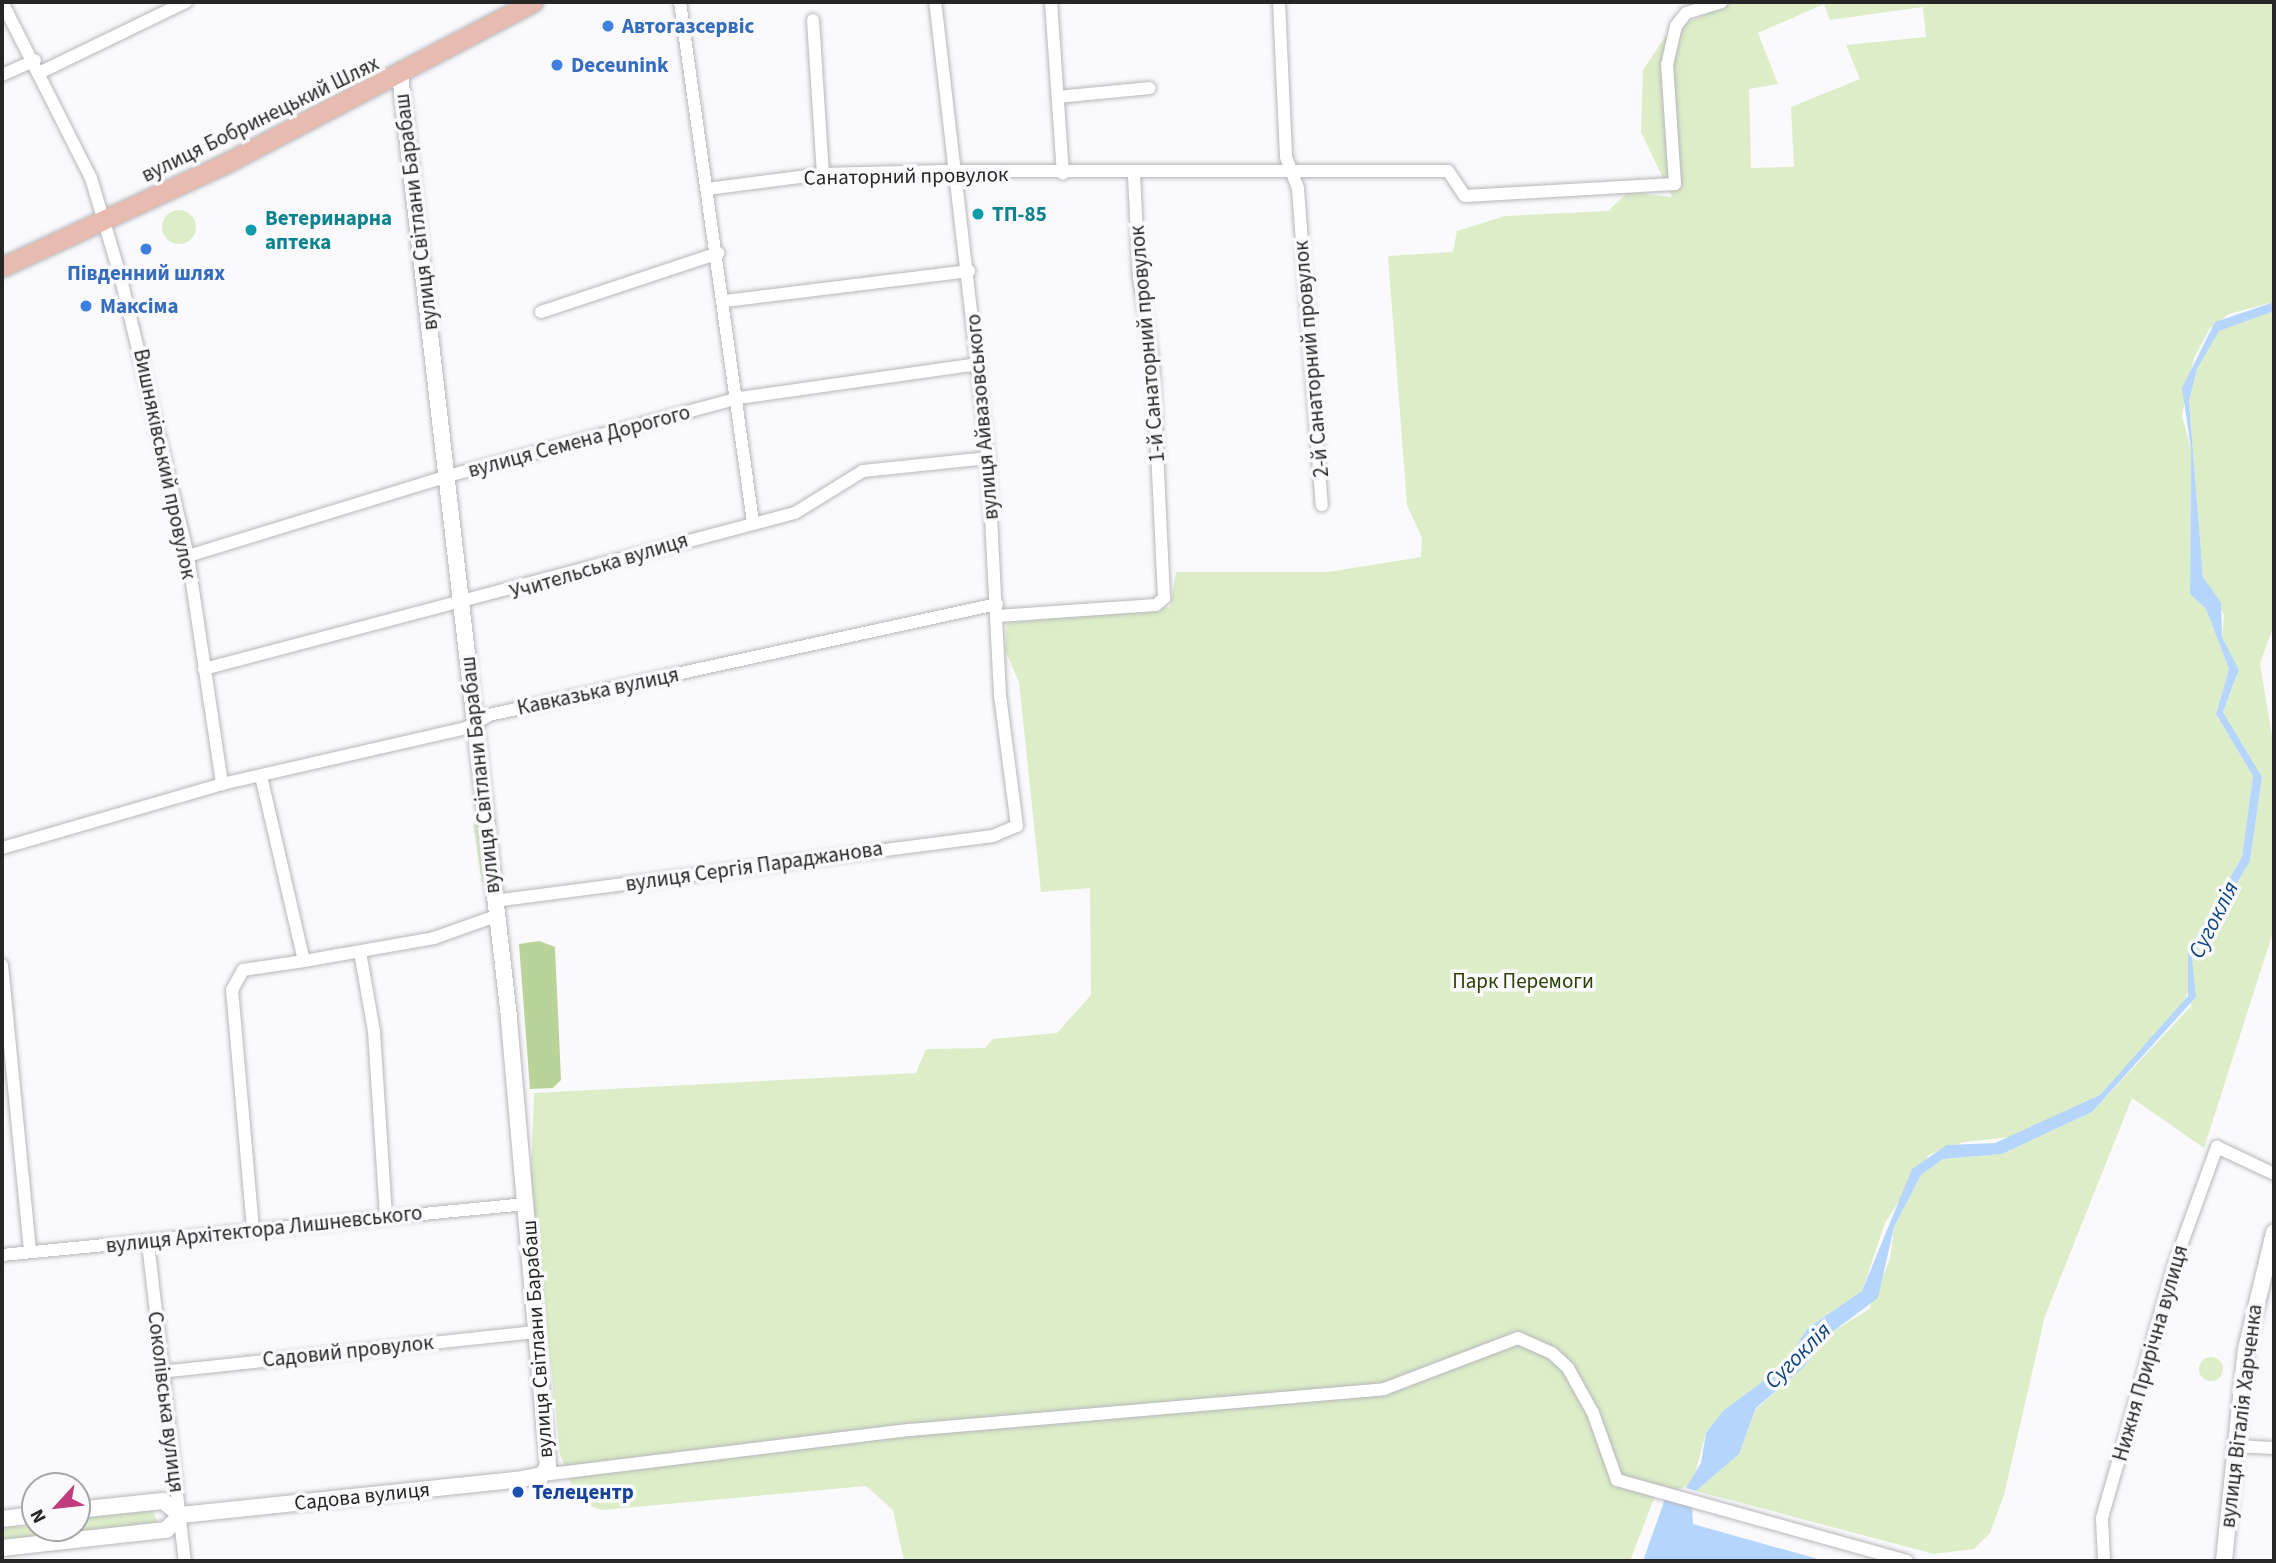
<!DOCTYPE html>
<html>
<head>
<meta charset="utf-8">
<style>
	body { margin:0 }
	#map { position:relative; width:2276px; height:1563px; overflow:hidden; background:#fafafd; font-family:"Source Sans 3",sans-serif }
	div>[style] { position:absolute }
	.green>* { inset:0; background:#dcedc8 }
	.round { border-radius:50% }
	.forest>* { inset:0; background:#b9d399 }
	.water>* { inset:0; background:#b5d5fd }
	.roads { filter:drop-shadow(0 0 2px #b7b7ba) drop-shadow(0 0 2px #b7b7ba) }
	.minor>* { height:12px; margin:-6px; padding:0 6px; transform-origin:6px; border-radius:6px; background:#fff }
	.tertiary>* { height:16px; margin:-8px; padding:0 8px; transform-origin:8px; border-radius:8px; background:#fff }
	.primary>* { height:19px; margin:-9.5px; padding:0 9.5px; transform-origin:9.5px; border-radius:9.5px; background:#e7bbb0 }
	.dots>* { width:19px; height:19px; translate:-50% -50%; box-sizing:border-box; border:4px solid #fafafd; border-radius:50% }
	span { translate:-50% -50%; white-space:nowrap; text-align:center; line-height:1.15; -webkit-text-stroke:7px #fafafd; paint-order:stroke }
	.shop-label { font-size:21px; color:#366cbe; font-weight:700 }
	.left { translate:0 -50%; text-align:left }
	.street-label { font-size:21px; color:#262627 }
	.culture-label { font-size:21px; color:#0d838f; font-weight:700 }
	.park-label { font-size:21px; color:#2c4200 }
	.transit-label { font-size:21px; color:#164399; font-weight:700 }
	.water-label { font-size:23px; color:#104580; font-style:italic }
	.frame { position:absolute; inset:0; border:4px solid #262627; pointer-events:none }
	.north { position:absolute; left:21px; top:1472px; width:70px; height:70px; box-sizing:border-box; background:#fafafd; border:2px solid #a5a5a7; border-radius:50%; rotate:243deg; font-size:19px; font-weight:700; line-height:28px; text-align:center; color:#262627 }
	.north::after { content:''; display:block; margin:auto; width:24px; height:32px; background:#c13c7d; clip-path:polygon(50% 0,100% 100%,50% 72%,0 100%) }
</style>
</head>
<body>
<div id="map">
	<div class="green">
		<div style="clip-path:polygon(evenodd,1718px 2px,2274px 2px,2274px 302px,2229px 314px,2210px 328px,2194px 358px,2182px 416px,2191px 449px,2190px 594px,2206px 609px,2229px 669px,2216px 714px,2253px 776px,2242px 857px,2188px 951px,2190px 986px,2183px 1004px,2100px 1095px,2011px 1137px,1964px 1142px,1929px 1155px,1885px 1223px,1862px 1291px,1808px 1328px,1782px 1367px,1723px 1411px,1706px 1433px,1692px 1485px,1655px 1496px,1630px 1561px,904px 1561px,893px 1510px,866px 1486px,602px 1510px,578px 1502px,560px 1454px,531px 1174px,534px 1093px,916px 1073px,926px 1049px,985px 1048px,993px 1039px,1057px 1033px,1091px 995px,1090px 888px,1041px 892px,1019px 682px,1005px 650px,1007px 623px,1170px 607px,1176px 572px,1328px 572px,1421px 557px,1422px 538px,1407px 505px,1388px 256px,1453px 252px,1457px 231px,1505px 216px,1608px 211px,1628px 192px,1672px 197px,1641px 132px,1643px 70px,1669px 31px,1720px 8px,1718px 2px,1824px 4px,1830px 20px,1923px 7px,1926px 37px,1846px 45px,1860px 79px,1791px 107px,1794px 167px,1751px 168px,1749px 89px,1778px 84px,1758px 33px,1824px 4px)"></div>
		<div class="round" style="left:162px;top:210px;width:34px;height:34px"></div>
		<div style="clip-path:polygon(2274px 311px,2274px 624px,2260px 664px,2274px 748px,2274px 929px,2204px 1148px,2132px 1098px,2045px 1316px,2004px 1495px,1990px 1533px,1974px 1549px,1934px 1554px,1696px 1491px,1739px 1454px,1756px 1409px,1803px 1368px,1831px 1333px,1869px 1309px,1890px 1259px,1894px 1227px,1921px 1175px,1943px 1159px,2002px 1154px,2092px 1112px,2191px 1006px,2192px 959px,2250px 861px,2262px 777px,2223px 712px,2237px 677px,2222px 637px,2224px 615px,2203px 577px,2189px 401px,2197px 369px,2218px 331px)"></div>
		<div style="clip-path:polygon(479px 822px,485px 881px,482px 882px,473px 824px)"></div>
		<div class="round" style="left:2199px;top:1357px;width:24px;height:24px"></div>
		<div style="clip-path:polygon(152px 1509px,158px 1523px,2px 1541px,2px 1526px,77px 1528px,77px 1517px)"></div>
	</div>
	<div class="forest">
		<div style="clip-path:polygon(539px 941px,555px 947px,561px 1080px,553px 1088px,530px 1089px,519px 944px)"></div>
	</div>
	<div class="water">
		<div style="clip-path:polygon(2274px 302px,2274px 311px,2219px 331px,2197px 369px,2189px 401px,2203px 577px,2221px 603px,2222px 637px,2239px 670px,2223px 712px,2262px 777px,2250px 861px,2192px 959px,2196px 997px,2092px 1112px,2002px 1154px,1943px 1159px,1921px 1175px,1894px 1227px,1878px 1298px,1831px 1333px,1803px 1368px,1756px 1408px,1739px 1454px,1696px 1491px,1686px 1488px,1701px 1463px,1706px 1433px,1723px 1411px,1782px 1367px,1808px 1328px,1862px 1291px,1912px 1169px,1947px 1145px,1995px 1143px,2100px 1095px,2188px 996px,2188px 951px,2242px 857px,2253px 776px,2216px 714px,2229px 669px,2206px 609px,2190px 594px,2191px 449px,2182px 388px,2215px 322px)"></div>
		<div style="clip-path:polygon(1665px 1499px,1692px 1507px,1693px 1524px,1825px 1561px,1643px 1561px)"></div>
	</div>
	<div class="roads">
		<div class="minor">
			<div style="left:2px;top:2px;width:197px;rotate:63.2deg"></div>
			<div style="left:91px;top:178px;width:101px;rotate:73.4deg"></div>
			<div style="left:120px;top:275px;width:289px;rotate:76.4deg"></div>
			<div style="left:188px;top:556px;width:231px;rotate:81.5deg"></div>
			<div style="left:680px;top:2px;width:525px;rotate:82.01deg"></div>
			<div style="left:1051px;top:2px;width:172px;rotate:86deg"></div>
			<div style="left:1279px;top:2px;width:155px;rotate:87.4deg"></div>
			<div style="left:1286px;top:157px;width:34px;rotate:69deg"></div>
			<div style="left:1298px;top:189px;width:317px;rotate:85.7deg"></div>
			<div style="left:813px;top:20px;width:154px;rotate:86.3deg"></div>
			<div style="left:41px;top:72px;width:161px;rotate:-25.8deg"></div>
			<div style="left:2px;top:75px;width:36px;rotate:-24deg"></div>
			<div style="left:1058px;top:97px;width:92px;rotate:-5.6deg"></div>
			<div style="left:707px;top:189px;width:117px;rotate:-7.4deg"></div>
			<div style="left:823px;top:174px;width:122px;rotate:-1.4deg"></div>
			<div style="left:945px;top:171px;width:503px"></div>
			<div style="left:1448px;top:171px;width:30px;rotate:56deg"></div>
			<div style="left:1465px;top:196px;width:210px;rotate:-3.3deg"></div>
			<div style="left:1675px;top:184px;width:119px;rotate:-93.8deg"></div>
			<div style="left:1667px;top:65px;width:40px;rotate:-77deg"></div>
			<div style="left:1676px;top:26px;width:16px;rotate:-52deg"></div>
			<div style="left:1686px;top:13px;width:37px;rotate:-17deg"></div>
			<div style="left:725px;top:301px;width:246px;rotate:-7deg"></div>
			<div style="left:541px;top:312px;width:187px;rotate:-18.4deg"></div>
			<div style="left:188px;top:556px;width:272px;rotate:-17.1deg"></div>
			<div style="left:448px;top:476px;width:301px;rotate:-15deg"></div>
			<div style="left:739px;top:398px;width:241px;rotate:-8.1deg"></div>
			<div style="left:997px;top:616px;width:159px;rotate:-4deg"></div>
			<div style="left:1156px;top:605px;width:11px;rotate:-41deg"></div>
			<div style="left:1164px;top:598px;width:234px;rotate:-92.7deg"></div>
			<div style="left:1153px;top:364px;width:88px;rotate:-99.1deg"></div>
			<div style="left:1139px;top:277px;width:102px;rotate:-92.8deg"></div>
			<div style="left:204px;top:669px;width:611px;rotate:-14.79deg"></div>
			<div style="left:795px;top:513px;width:80px;rotate:-31.7deg"></div>
			<div style="left:863px;top:471px;width:126px;rotate:-5.9deg"></div>
			<div style="left:2px;top:848px;width:229px;rotate:-16.2deg"></div>
			<div style="left:222px;top:784px;width:250px;rotate:-12.9deg"></div>
			<div style="left:466px;top:728px;width:26px;rotate:-29deg"></div>
			<div style="left:489px;top:715px;width:520px;rotate:-12.33deg"></div>
			<div style="left:494px;top:901px;width:503px;rotate:-7.42deg"></div>
			<div style="left:993px;top:836px;width:26px;rotate:-23deg"></div>
			<div style="left:1017px;top:826px;width:132px;rotate:-97.4deg"></div>
			<div style="left:1000px;top:695px;width:237px;rotate:-92.9deg"></div>
			<div style="left:988px;top:458px;width:459px;rotate:-96.6deg"></div>
			<div style="left:360px;top:952px;width:80px;rotate:80deg"></div>
			<div style="left:374px;top:1031px;width:185px;rotate:86.3deg"></div>
			<div style="left:304px;top:961px;width:132px;rotate:-10deg"></div>
			<div style="left:434px;top:938px;width:66px;rotate:-19.5deg"></div>
			<div style="left:2px;top:965px;width:288px;rotate:84.4deg"></div>
			<div style="left:253px;top:1229px;width:240px;rotate:-95deg"></div>
			<div style="left:232px;top:990px;width:23px;rotate:-61deg"></div>
			<div style="left:243px;top:970px;width:62px;rotate:-8.4deg"></div>
			<div style="left:304px;top:961px;width:190px;rotate:-103.1deg"></div>
			<div style="left:148px;top:1243px;width:320px;rotate:83.4deg"></div>
			<div style="left:2px;top:1255px;width:526px;rotate:-5.56deg"></div>
			<div style="left:161px;top:1372px;width:377px;rotate:-6.1deg"></div>
			<div style="left:2235px;top:1446px;width:39px;rotate:3deg"></div>
			<div style="left:542px;top:1475px;width:371px;rotate:-7deg"></div>
			<div style="left:910px;top:1430px;width:476px;rotate:-4.9deg"></div>
			<div style="left:1384px;top:1389px;width:143px;rotate:-20.8deg"></div>
			<div style="left:1518px;top:1338px;width:37px;rotate:24deg"></div>
			<div style="left:1552px;top:1353px;width:22px;rotate:43deg"></div>
			<div style="left:1568px;top:1368px;width:51px;rotate:60.9deg"></div>
			<div style="left:1593px;top:1413px;width:71px;rotate:70.3deg"></div>
			<div style="left:1617px;top:1480px;width:301px;rotate:15.6deg"></div>
			<div style="left:2104px;top:1561px;width:43px;rotate:-92.7deg"></div>
			<div style="left:2102px;top:1518px;width:263px;rotate:-74.1deg"></div>
			<div style="left:2174px;top:1265px;width:126px;rotate:-70deg"></div>
			<div style="left:2217px;top:1147px;width:63px;rotate:25.3deg"></div>
		</div>
		<div class="tertiary">
			<div style="left:77px;top:1510px;width:86px;rotate:-6deg"></div>
			<div style="left:163px;top:1501px;width:23px;rotate:38deg"></div>
			<div style="left:2px;top:1519px;width:33px;rotate:-7deg"></div>
			<div style="left:2px;top:1548px;width:165px;rotate:-6.3deg"></div>
			<div style="left:166px;top:1530px;width:21px;rotate:-45deg"></div>
			<div style="left:181px;top:1515px;width:343px;rotate:-6deg"></div>
			<div style="left:522px;top:1479px;width:20px;rotate:-11deg"></div>
			<div style="left:542px;top:1475px;width:11px;rotate:-56deg"></div>
			<div style="left:548px;top:1466px;width:451px;rotate:-95deg"></div>
			<div style="left:509px;top:1017px;width:948px;rotate:-96.6deg"></div>
			<div style="left:2224px;top:1561px;width:213px;rotate:-84.1deg"></div>
			<div style="left:2246px;top:1349px;width:120px;rotate:-76.5deg"></div>
		</div>
		<div class="primary">
			<div style="left:2px;top:267px;width:254px;rotate:-24.9deg"></div>
			<div style="left:232px;top:160px;width:340px;rotate:-27.7deg"></div>
		</div>
	</div>
	<div class="dots">
		<div style="left:608px;top:26px;background:#3f7fe0"></div>
		<div style="left:557px;top:65px;background:#3f7fe0"></div>
		<div style="left:978px;top:214px;background:#0f9aa8"></div>
		<div style="left:251px;top:230px;background:#0f9aa8"></div>
		<div style="left:146px;top:249px;background:#3f7fe0"></div>
		<div style="left:86px;top:306px;background:#3f7fe0"></div>
		<div style="left:518px;top:1492px;background:#1a4fb4"></div>
	</div>
	<div class="shop-label">
		<span class="left" style="left:622px;top:26px">Автогазсервіс</span>
		<span class="left" style="left:571px;top:65px">Deceunink</span>
		<span style="left:146px;top:273px">Південний шлях</span>
		<span class="left" style="left:100px;top:306px">Максіма</span>
	</div>
	<div class="street-label">
		<span style="left:260px;top:119px;rotate:-26deg">вулиця Бобринецький Шлях</span>
		<span style="left:906px;top:176px;rotate:-1deg">Санаторний провулок</span>
		<span style="left:416px;top:212px;rotate:-97deg">вулиця Світлани Барабаш</span>
		<span style="left:1147px;top:344px;rotate:-95deg">1-й Санаторний провулок</span>
		<span style="left:1311px;top:359px;rotate:-95deg">2-й Санаторний провулок</span>
		<span style="left:982px;top:417px;rotate:-95deg">вулиця Айвазовського</span>
		<span style="left:579px;top:441px;rotate:-15deg">вулиця Семена Дорогого</span>
		<span style="left:165px;top:464px;rotate:78deg">Вишняківський провулок</span>
		<span style="left:599px;top:566px;rotate:-17deg">Учительська вулиця</span>
		<span style="left:598px;top:691px;rotate:-12deg">Кавказька вулиця</span>
		<span style="left:480px;top:775px;rotate:-96deg">вулиця Світлани Барабаш</span>
		<span style="left:754px;top:866px;rotate:-8deg">вулиця Сергія Параджанова</span>
		<span style="left:264px;top:1229px;rotate:-6deg">вулиця Архітектора Лишневського</span>
		<span style="left:537px;top:1339px;rotate:-94deg">вулиця Світлани Барабаш</span>
		<span style="left:348px;top:1351px;rotate:-6deg">Садовий провулок</span>
		<span style="left:2150px;top:1353px;rotate:-74deg">Нижня Прирічна вулиця</span>
		<span style="left:166px;top:1402px;rotate:83deg">Соколівська вулиця</span>
		<span style="left:2241px;top:1416px;rotate:-83deg">вулиця Віталія Харченка</span>
		<span style="left:362px;top:1496px;rotate:-6deg">Садова вулиця</span>
	</div>
	<div class="culture-label">
		<span class="left" style="left:992px;top:214px">ТП-85</span>
		<span class="left" style="left:265px;top:230px">Ветеринарна<br>аптека</span>
	</div>
	<div class="park-label">
		<span style="left:1523px;top:981px">Парк Перемоги</span>
	</div>
	<div class="transit-label">
		<span class="left" style="left:532px;top:1492px">Телецентр</span>
	</div>
	<div class="water-label">
		<span style="left:2214px;top:920px;rotate:-63deg">Сугоклія</span>
		<span style="left:1798px;top:1356px;rotate:-45deg">Сугоклія</span>
	</div>
	<div class="frame"></div>
	<div class="north">N</div>
</div>
</body>
</html>
